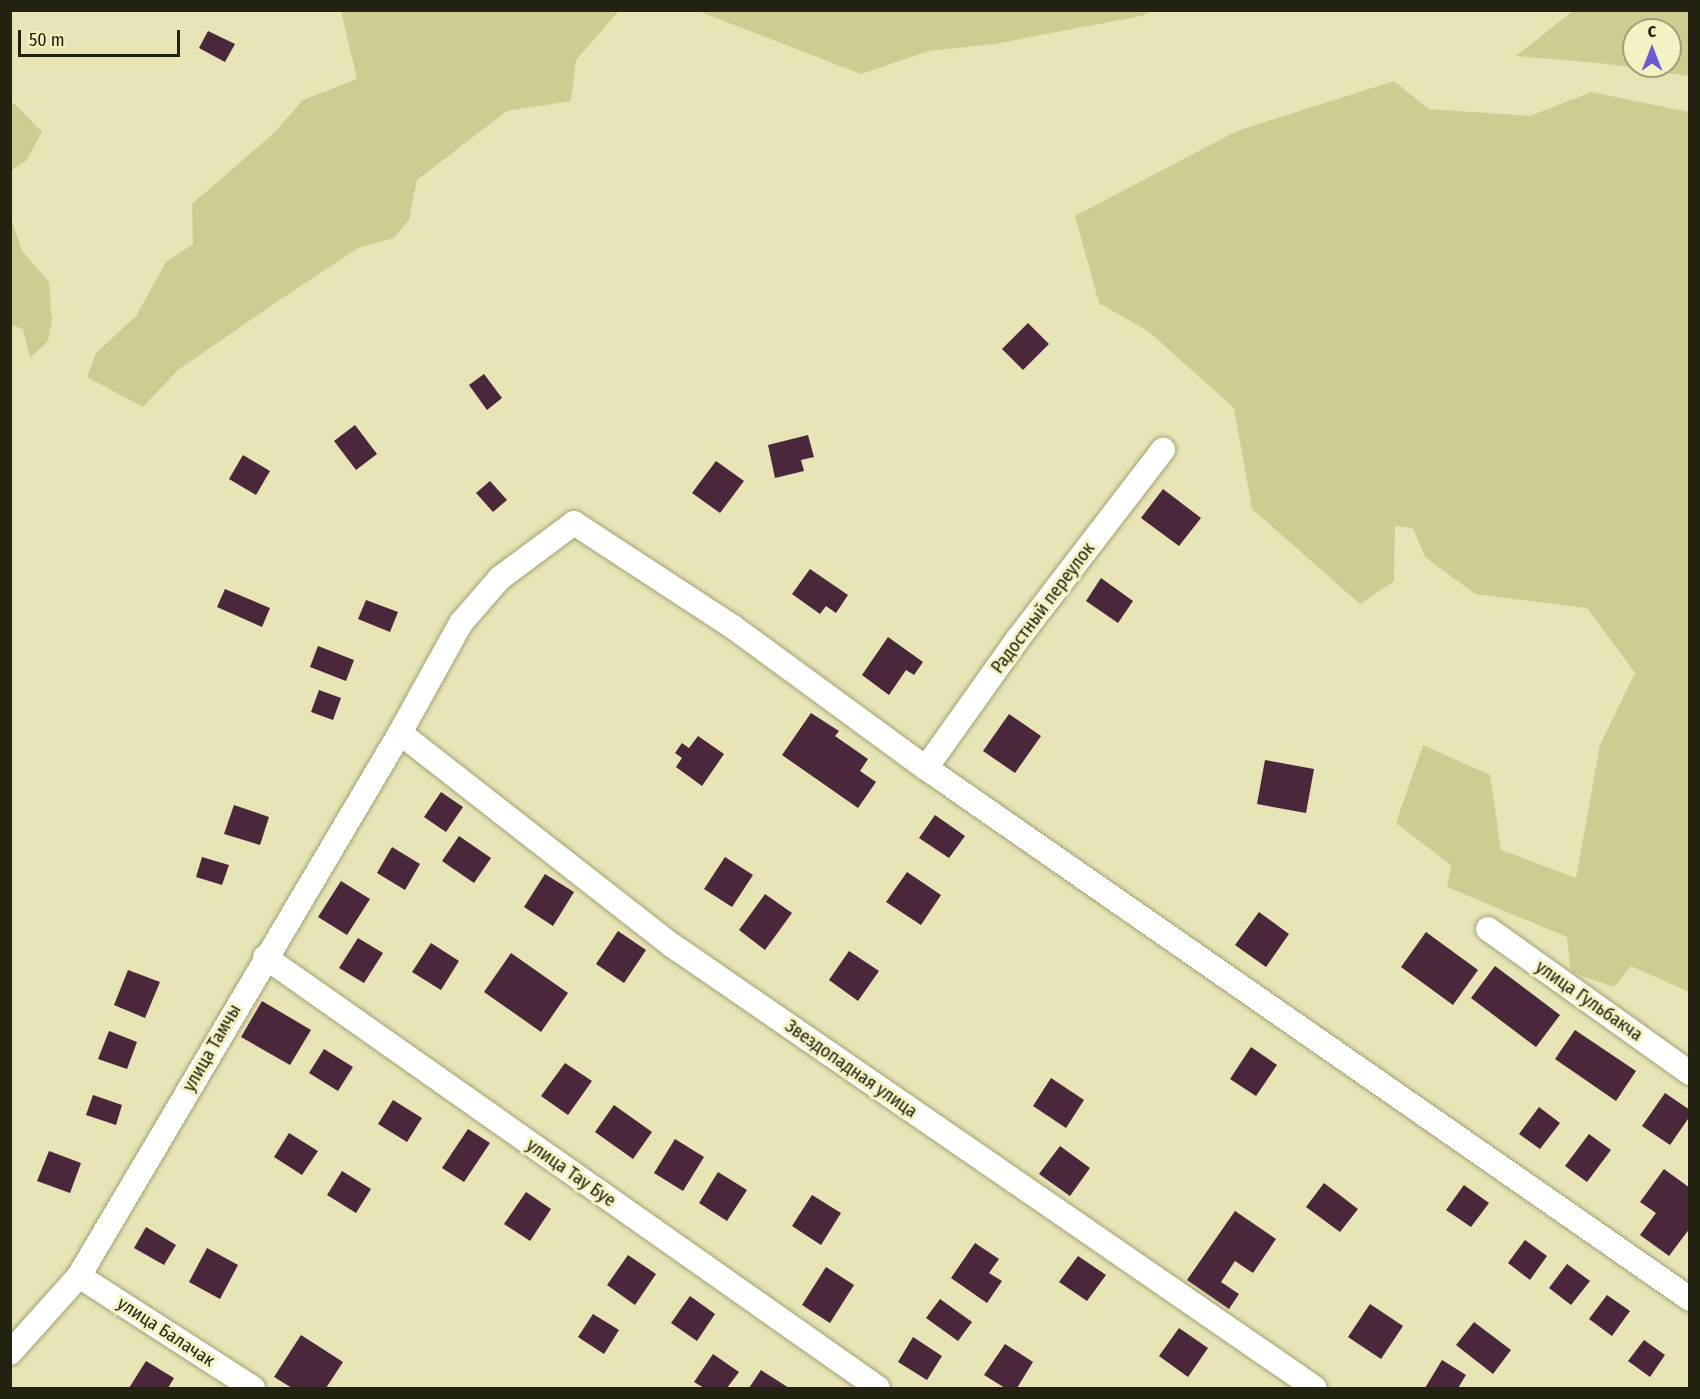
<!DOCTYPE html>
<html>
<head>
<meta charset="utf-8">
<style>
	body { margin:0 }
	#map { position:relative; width:1700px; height:1399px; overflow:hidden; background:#e7e4b6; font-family:"Fira Sans Condensed",sans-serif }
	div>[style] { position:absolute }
	.green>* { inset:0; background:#cfcc92 }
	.building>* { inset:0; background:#4a273b }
	.roads { filter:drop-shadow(0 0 2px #a19f72) drop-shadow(0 0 2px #a19f72) }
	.minor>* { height:24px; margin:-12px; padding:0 12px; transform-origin:12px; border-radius:12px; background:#fff }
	span { translate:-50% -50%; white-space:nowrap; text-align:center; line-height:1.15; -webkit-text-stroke:6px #f4f2c3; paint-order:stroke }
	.street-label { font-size:18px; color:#232110 }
	.frame { position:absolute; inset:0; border:12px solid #232110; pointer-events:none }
	.north { position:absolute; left:1622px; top:18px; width:60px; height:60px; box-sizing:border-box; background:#f4f2c3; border:2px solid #a09e7b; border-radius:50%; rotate:0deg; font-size:16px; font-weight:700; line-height:24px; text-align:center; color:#232110 }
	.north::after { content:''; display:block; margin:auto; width:21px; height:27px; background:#6c5bd4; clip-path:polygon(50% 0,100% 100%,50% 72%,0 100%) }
	.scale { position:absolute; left:18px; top:30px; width:162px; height:27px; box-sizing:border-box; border:3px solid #232110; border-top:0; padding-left:8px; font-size:18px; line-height:21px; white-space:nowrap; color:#232110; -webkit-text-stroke:4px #f4f2c3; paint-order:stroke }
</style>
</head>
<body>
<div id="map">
	<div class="green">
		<div style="clip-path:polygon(341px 11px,619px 11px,576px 60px,571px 101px,507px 111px,417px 180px,409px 220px,394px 238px,358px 248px,281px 299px,178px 370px,143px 407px,87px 377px,96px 353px,136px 316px,166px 262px,193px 244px,192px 204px,274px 133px,303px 100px,357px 79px)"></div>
		<div style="clip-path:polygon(698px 11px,1152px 11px,1141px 16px,994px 44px,929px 51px,861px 74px)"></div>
		<div style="clip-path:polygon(evenodd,1573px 11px,1689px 11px,1689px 76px,1608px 64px,1516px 56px,1573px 11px,1634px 30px,1670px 30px,1670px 66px,1634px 66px,1634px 30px)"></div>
		<div style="clip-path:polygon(1394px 81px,1429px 109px,1530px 116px,1591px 92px,1689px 112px,1689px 992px,1631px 966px,1614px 987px,1571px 972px,1567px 937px,1447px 887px,1451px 865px,1396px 823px,1423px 745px,1490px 775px,1501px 850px,1576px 878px,1600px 745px,1635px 673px,1587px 608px,1475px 594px,1425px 557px,1413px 528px,1395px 526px,1394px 581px,1360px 604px,1252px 509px,1234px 408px,1148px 331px,1099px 303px,1075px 216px,1237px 131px)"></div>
		<div style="clip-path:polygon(14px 103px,42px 132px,26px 161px,11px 171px,11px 106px)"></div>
		<div style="clip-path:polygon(11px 218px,22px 251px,49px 282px,52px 320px,48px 341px,30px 358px,23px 329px,11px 325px)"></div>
	</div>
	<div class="building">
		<div style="clip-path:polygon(208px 31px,235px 44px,225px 62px,199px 48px)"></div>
		<div style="clip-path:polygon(1028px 323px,1049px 344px,1023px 370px,1002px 349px)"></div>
		<div style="clip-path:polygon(484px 374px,502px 398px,487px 410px,469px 385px)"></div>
		<div style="clip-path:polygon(355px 425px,377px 454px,356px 470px,334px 441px)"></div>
		<div style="clip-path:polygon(808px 435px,814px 457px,801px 460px,804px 471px,775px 478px,768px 445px)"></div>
		<div style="clip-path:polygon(243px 455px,270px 471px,256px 495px,229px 479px)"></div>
		<div style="clip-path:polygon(716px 461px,744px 481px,720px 513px,692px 493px)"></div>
		<div style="clip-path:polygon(490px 481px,507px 500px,493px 512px,476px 493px)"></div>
		<div style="clip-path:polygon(1163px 489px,1201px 518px,1179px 546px,1141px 518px)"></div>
		<div style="clip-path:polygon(810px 569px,848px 595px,836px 613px,826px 606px,820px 614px,792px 594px)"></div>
		<div style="clip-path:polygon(1101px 578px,1133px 601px,1118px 623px,1086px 601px)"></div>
		<div style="clip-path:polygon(225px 589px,270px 608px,262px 627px,217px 607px)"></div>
		<div style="clip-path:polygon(366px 600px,398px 612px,390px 632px,358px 619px)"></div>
		<div style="clip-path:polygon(888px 637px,923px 662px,914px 675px,906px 670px,889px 695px,862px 675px)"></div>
		<div style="clip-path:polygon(318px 646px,354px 660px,346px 681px,310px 667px)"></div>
		<div style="clip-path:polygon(319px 690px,341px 698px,333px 720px,311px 712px)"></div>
		<div style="clip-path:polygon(811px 713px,839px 731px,835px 736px,868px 759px,860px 771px,876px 782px,858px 808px,782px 755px)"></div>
		<div style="clip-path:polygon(1009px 714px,1041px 736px,1015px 773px,983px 751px)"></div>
		<div style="clip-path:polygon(698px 736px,724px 754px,702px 786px,676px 767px,682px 758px,675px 753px,682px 743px,689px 748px)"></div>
		<div style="clip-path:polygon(1265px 760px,1314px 769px,1306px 813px,1257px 804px)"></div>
		<div style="clip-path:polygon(441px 792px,463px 807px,446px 832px,424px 817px)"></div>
		<div style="clip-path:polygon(234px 805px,269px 817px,260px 845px,224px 834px)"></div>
		<div style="clip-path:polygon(935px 815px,965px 836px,949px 858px,919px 838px)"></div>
		<div style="clip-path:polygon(459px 836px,491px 858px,474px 883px,442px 861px)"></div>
		<div style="clip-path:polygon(392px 847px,420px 864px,405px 890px,377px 873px)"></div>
		<div style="clip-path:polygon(202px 857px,229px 865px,222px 885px,196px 877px)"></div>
		<div style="clip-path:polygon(725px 857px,753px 875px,732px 907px,704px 889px)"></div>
		<div style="clip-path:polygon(907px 872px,941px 895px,921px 925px,886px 902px)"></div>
		<div style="clip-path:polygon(545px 874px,574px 892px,553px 926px,524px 907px)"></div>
		<div style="clip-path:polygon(341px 881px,370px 899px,347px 935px,318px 917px)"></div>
		<div style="clip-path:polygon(765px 894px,792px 913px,765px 950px,739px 930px)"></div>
		<div style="clip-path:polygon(1259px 912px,1289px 934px,1266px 967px,1235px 945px)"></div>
		<div style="clip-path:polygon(618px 931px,646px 950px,624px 983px,596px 964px)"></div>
		<div style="clip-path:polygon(1426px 932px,1478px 970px,1453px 1005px,1401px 967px)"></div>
		<div style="clip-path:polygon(358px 938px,383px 953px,364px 983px,339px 968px)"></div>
		<div style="clip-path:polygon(431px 943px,459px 961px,441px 990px,412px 972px)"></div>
		<div style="clip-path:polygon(849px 951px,879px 971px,858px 1001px,829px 980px)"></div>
		<div style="clip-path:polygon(511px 953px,568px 993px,541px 1032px,484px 992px)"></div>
		<div style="clip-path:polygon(1495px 966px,1560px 1015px,1536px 1047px,1471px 998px)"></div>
		<div style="clip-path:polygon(128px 970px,160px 982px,145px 1018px,114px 1005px)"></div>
		<div style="clip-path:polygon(262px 1001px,311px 1030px,290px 1065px,241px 1037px)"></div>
		<div style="clip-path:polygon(1575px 1030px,1636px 1071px,1616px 1101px,1555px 1059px)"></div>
		<div style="clip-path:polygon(109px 1031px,137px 1042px,127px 1069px,98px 1059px)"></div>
		<div style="clip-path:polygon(1251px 1047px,1277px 1065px,1256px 1096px,1230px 1079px)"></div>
		<div style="clip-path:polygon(324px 1049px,353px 1067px,338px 1091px,309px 1073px)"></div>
		<div style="clip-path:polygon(565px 1063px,592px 1081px,568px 1115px,541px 1096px)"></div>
		<div style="clip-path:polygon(1051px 1078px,1084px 1100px,1066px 1128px,1033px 1106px)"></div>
		<div style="clip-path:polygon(1665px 1093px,1690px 1110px,1690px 1116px,1670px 1145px,1642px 1126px)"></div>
		<div style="clip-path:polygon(93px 1095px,122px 1105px,116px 1125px,86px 1115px)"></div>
		<div style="clip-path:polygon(393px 1100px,422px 1118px,407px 1142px,378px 1124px)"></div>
		<div style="clip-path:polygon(614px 1105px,652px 1132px,633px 1159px,595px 1132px)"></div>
		<div style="clip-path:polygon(1539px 1107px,1560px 1123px,1540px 1149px,1519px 1134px)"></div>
		<div style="clip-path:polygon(468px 1129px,490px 1143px,464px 1182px,442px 1168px)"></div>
		<div style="clip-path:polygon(289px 1133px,318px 1151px,302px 1175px,274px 1157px)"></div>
		<div style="clip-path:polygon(1589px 1134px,1611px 1150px,1587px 1182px,1565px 1166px)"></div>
		<div style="clip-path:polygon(675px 1139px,704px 1157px,683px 1191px,654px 1173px)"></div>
		<div style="clip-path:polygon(1060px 1146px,1090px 1168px,1070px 1196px,1039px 1174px)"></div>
		<div style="clip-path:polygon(49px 1151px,81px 1163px,70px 1193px,37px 1181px)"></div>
		<div style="clip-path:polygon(1664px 1169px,1690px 1188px,1690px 1228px,1669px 1256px,1640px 1235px,1656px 1213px,1640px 1202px)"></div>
		<div style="clip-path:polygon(342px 1171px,371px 1189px,356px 1213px,327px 1195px)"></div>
		<div style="clip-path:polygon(718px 1172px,747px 1190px,727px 1221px,699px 1203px)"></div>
		<div style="clip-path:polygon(1324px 1183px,1358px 1209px,1340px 1232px,1306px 1207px)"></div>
		<div style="clip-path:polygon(1464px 1185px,1489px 1203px,1471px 1227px,1446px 1210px)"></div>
		<div style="clip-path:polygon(526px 1192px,551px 1209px,530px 1241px,504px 1224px)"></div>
		<div style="clip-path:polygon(812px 1195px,841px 1213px,821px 1245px,792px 1226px)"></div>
		<div style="clip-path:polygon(1235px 1211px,1276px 1239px,1253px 1273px,1235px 1261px,1221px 1282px,1239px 1294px,1229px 1309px,1187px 1280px)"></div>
		<div style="clip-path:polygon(146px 1227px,176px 1245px,164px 1265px,134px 1248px)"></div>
		<div style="clip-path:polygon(1525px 1240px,1547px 1256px,1530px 1280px,1508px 1263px)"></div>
		<div style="clip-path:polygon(975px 1243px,999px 1259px,989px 1273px,1002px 1281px,987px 1303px,951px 1278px)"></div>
		<div style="clip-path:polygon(207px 1248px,238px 1265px,220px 1299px,189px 1282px)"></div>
		<div style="clip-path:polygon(628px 1255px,656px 1274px,635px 1305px,607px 1285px)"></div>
		<div style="clip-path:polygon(1078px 1256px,1106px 1275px,1087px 1301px,1059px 1282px)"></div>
		<div style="clip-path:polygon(1567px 1264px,1590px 1281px,1571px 1305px,1549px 1288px)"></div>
		<div style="clip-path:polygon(826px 1267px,854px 1285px,830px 1323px,802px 1305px)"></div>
		<div style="clip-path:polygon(1607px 1295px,1630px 1311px,1612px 1336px,1589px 1319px)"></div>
		<div style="clip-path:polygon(690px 1296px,715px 1314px,697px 1341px,671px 1323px)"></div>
		<div style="clip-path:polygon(940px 1299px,972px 1322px,958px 1341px,926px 1318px)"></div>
		<div style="clip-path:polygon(1370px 1304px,1403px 1326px,1381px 1359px,1348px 1337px)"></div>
		<div style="clip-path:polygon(593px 1314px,619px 1330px,604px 1354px,578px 1337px)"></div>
		<div style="clip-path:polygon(1474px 1322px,1511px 1350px,1493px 1374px,1456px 1345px)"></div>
		<div style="clip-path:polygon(1179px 1328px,1208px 1348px,1188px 1377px,1159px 1356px)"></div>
		<div style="clip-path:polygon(301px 1335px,343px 1362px,326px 1388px,292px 1388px,274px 1377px)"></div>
		<div style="clip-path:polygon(913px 1337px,942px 1356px,927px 1380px,898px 1362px)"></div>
		<div style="clip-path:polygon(1644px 1340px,1665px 1355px,1650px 1377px,1628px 1361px)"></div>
		<div style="clip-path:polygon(1005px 1344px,1033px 1362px,1017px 1388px,1005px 1388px,984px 1375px)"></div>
		<div style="clip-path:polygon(713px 1354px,739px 1372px,727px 1388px,704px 1388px,694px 1382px)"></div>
		<div style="clip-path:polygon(1442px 1360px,1466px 1375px,1458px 1388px,1425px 1388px)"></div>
		<div style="clip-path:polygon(146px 1361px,174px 1378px,168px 1388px,129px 1388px)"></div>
		<div style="clip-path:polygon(761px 1370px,789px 1388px,749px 1388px)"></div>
	</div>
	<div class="roads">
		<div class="minor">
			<div style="left:400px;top:733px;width:346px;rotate:38deg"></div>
			<div style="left:673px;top:946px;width:779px;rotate:34.55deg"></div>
			<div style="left:926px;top:768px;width:157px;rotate:-54.6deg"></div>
			<div style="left:1017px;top:640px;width:240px;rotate:-52.5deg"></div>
			<div style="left:1488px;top:929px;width:248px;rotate:35.5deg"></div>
			<div style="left:265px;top:957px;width:749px;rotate:35.11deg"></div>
			<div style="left:79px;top:1276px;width:207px;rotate:32.8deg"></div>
			<div style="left:10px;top:1353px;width:103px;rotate:-48.1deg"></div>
			<div style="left:79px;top:1276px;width:631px;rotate:-59.41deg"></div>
			<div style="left:400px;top:733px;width:126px;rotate:-61deg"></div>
			<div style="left:461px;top:623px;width:60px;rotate:-49.1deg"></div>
			<div style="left:500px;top:578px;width:92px;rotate:-36.6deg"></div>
			<div style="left:574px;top:523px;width:190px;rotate:33.2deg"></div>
			<div style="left:733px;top:627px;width:239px;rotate:36.2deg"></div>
			<div style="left:926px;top:768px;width:930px;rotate:34.8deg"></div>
		</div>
	</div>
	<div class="street-label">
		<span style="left:1043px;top:608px;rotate:-53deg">Радостный переулок</span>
		<span style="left:1589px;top:1001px;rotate:35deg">улица Гульбакча</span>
		<span style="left:212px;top:1048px;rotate:-60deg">улица Тамчы</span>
		<span style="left:851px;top:1069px;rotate:35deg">Звездопадная улица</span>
		<span style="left:571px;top:1173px;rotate:35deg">улица Тау Буе</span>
		<span style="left:166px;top:1332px;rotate:33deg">улица Балачак</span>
	</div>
	<div class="frame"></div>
	<div class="north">С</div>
	<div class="scale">50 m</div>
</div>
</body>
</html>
